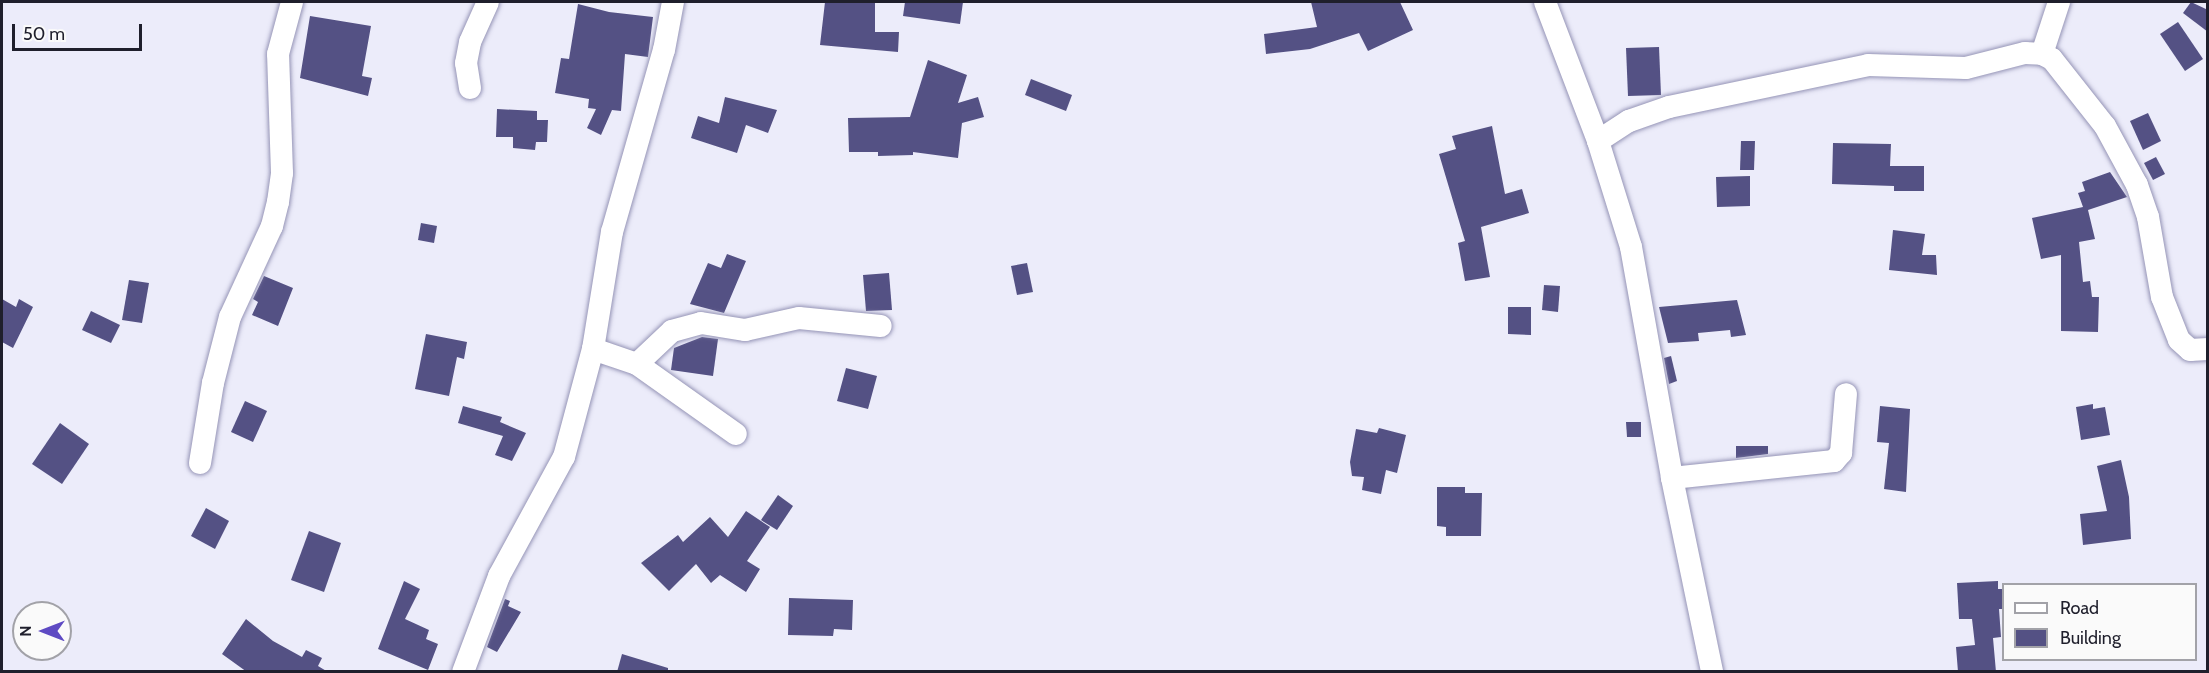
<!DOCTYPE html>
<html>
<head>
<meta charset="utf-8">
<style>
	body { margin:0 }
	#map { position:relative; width:2209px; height:673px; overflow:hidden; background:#ececfa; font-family:Cabin,sans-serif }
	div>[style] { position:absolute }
	.building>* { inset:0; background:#545184 }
	.roads { filter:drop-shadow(0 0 2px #9594b6) drop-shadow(0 0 2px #9594b6) }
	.minor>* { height:22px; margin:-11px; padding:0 11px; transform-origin:11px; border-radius:11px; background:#fff }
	span { translate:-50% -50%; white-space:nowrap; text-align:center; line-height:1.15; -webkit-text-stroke:6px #fafafa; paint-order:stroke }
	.frame { position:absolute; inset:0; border:3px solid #1f1f2c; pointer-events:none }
	.legend { position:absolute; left:2002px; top:583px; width:195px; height:78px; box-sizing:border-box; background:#fafafa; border:2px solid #a2a2a8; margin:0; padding:8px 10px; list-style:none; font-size:18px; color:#1f1f2c }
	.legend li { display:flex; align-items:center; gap:12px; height:30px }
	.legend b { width:30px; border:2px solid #a2a2a8 }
	.north { position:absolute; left:12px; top:601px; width:60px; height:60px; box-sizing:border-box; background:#fafafa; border:2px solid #a2a2a8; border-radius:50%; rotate:270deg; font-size:16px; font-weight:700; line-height:24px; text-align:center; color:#1f1f2c }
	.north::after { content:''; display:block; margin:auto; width:21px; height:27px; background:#5e4ac3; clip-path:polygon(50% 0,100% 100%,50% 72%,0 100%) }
	.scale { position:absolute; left:12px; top:24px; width:130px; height:27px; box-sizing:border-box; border:3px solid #1f1f2c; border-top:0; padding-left:8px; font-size:18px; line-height:21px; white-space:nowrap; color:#1f1f2c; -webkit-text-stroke:4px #fafafa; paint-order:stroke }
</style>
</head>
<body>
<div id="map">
	<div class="building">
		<div style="clip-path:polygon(825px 2px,875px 2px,875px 32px,899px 32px,898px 52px,820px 45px)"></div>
		<div style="clip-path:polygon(905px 2px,963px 2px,960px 24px,903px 16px)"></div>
		<div style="clip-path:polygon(1311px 2px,1400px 2px,1413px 30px,1368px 51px,1359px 33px,1310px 49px,1266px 54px,1264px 34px,1317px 27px)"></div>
		<div style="clip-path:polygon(2191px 2px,2208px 10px,2208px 32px,2183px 13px)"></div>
		<div style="clip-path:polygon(578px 4px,609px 12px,653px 17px,648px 57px,625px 54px,621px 111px,612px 110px,601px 135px,587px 128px,596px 109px,588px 108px,589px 99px,555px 93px,561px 58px,569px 59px)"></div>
		<div style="clip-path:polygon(310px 16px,371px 26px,362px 76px,372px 78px,368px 96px,300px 78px)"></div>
		<div style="clip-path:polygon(2178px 22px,2203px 59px,2185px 71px,2160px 34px)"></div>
		<div style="clip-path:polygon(1659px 47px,1661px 95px,1628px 96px,1626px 48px)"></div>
		<div style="clip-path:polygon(928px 60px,967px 75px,958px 103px,978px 97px,984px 117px,962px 123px,958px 158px,913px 152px,913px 155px,878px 156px,878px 152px,849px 152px,848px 118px,910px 117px)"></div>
		<div style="clip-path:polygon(1031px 79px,1072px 95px,1066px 111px,1025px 95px)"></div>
		<div style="clip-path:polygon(725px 97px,777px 110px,768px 133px,746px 125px,737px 153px,691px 138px,698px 116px,719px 123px)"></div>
		<div style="clip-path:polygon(497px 109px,537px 111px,537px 120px,548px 120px,547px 142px,536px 142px,535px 150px,513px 148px,513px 137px,496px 137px)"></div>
		<div style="clip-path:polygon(2148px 113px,2161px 141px,2143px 150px,2130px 121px)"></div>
		<div style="clip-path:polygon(1492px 126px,1505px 194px,1522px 189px,1529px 213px,1481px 227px,1490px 277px,1465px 281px,1458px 243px,1465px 241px,1439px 154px,1456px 149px,1452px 136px)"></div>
		<div style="clip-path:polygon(1741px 141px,1755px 141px,1754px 170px,1740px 170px)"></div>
		<div style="clip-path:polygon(1833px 143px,1891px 144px,1890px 166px,1924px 166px,1924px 191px,1894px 191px,1894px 186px,1832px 184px)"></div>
		<div style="clip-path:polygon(2156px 157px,2165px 174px,2153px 180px,2144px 163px)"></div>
		<div style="clip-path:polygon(2110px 172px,2127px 197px,2088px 210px,2095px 239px,2079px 242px,2083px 282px,2090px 281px,2092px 297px,2099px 297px,2098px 332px,2061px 331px,2061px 255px,2041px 259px,2032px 218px,2083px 207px,2078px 193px,2085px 191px,2082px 182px)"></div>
		<div style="clip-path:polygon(1750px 176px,1750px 206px,1717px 207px,1716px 177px)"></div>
		<div style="clip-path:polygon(421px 223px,437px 226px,434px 243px,418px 240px)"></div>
		<div style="clip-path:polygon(1893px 230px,1925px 234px,1922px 255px,1936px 255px,1937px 275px,1889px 270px)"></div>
		<div style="clip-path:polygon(727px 254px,746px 261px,724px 313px,690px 304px,708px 263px,721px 268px)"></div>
		<div style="clip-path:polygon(1027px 263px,1033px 292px,1017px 295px,1011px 266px)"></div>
		<div style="clip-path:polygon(889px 273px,892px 310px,866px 311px,863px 275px)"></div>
		<div style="clip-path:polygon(264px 276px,293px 288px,278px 326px,252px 315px,258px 302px,253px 299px)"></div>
		<div style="clip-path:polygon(129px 280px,149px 283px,142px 323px,122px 320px)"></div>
		<div style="clip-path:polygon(1544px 285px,1560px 286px,1558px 312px,1542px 310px)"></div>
		<div style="clip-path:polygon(2px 299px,16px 307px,19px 299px,33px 307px,13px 348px,2px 342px)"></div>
		<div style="clip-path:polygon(1737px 300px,1746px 335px,1731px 337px,1730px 330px,1698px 333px,1699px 341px,1668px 343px,1659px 307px)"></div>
		<div style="clip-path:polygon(1508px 307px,1531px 307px,1531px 335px,1508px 334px)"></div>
		<div style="clip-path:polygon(91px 311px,120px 325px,111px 343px,82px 330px)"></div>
		<div style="clip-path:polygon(426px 334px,467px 342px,464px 359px,457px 357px,449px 396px,415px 389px)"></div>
		<div style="clip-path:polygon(702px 337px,718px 339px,713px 376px,671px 370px,674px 348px)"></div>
		<div style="clip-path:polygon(1671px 356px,1677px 381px,1669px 384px,1664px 358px)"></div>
		<div style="clip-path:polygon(846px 368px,877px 376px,868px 409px,837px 401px)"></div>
		<div style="clip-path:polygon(245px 401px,267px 411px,253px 442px,231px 432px)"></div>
		<div style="clip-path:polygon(2093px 404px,2093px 409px,2105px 407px,2110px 435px,2081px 440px,2076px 407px)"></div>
		<div style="clip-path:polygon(463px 406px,502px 417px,500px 422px,526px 433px,512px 461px,495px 455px,503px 436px,458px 423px)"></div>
		<div style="clip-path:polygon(1880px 406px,1910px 409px,1906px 492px,1884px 489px,1889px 443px,1877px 442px)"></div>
		<div style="clip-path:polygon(1626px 422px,1641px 422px,1641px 437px,1627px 437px)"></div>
		<div style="clip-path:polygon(60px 423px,89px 444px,62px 484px,32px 464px)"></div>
		<div style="clip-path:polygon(1379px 428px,1406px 435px,1397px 473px,1386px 470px,1381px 494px,1362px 490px,1364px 477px,1352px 476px,1350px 462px,1356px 429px,1377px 433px)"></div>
		<div style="clip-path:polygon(1736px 446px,1768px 446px,1768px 454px,1736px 458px)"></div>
		<div style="clip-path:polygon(2121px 460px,2129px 497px,2131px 539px,2083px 545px,2080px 514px,2107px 511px,2097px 466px)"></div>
		<div style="clip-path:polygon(1437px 487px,1465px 487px,1465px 493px,1482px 493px,1481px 536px,1446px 536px,1446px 527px,1437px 526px)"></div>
		<div style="clip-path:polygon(778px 495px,793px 506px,777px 530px,761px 520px)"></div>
		<div style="clip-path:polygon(206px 508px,229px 521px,215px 549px,191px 536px)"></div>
		<div style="clip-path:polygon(746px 511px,770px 527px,747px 561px,760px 569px,746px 592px,720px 575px,711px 583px,696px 564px,669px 591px,641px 563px,678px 535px,683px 542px,710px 517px,728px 537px)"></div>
		<div style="clip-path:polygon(309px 531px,341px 543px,324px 592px,291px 580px)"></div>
		<div style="clip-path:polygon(404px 581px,420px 589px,405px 619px,429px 630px,426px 639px,438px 644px,428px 670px,378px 649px)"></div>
		<div style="clip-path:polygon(1998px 581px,1998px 589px,2004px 589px,2004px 609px,1999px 609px,2001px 637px,1993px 638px,1996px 672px,1958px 672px,1956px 647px,1975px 645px,1972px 619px,1959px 619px,1957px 583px)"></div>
		<div style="clip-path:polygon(789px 598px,853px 600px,852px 630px,834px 629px,833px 636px,788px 635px)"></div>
		<div style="clip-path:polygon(505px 599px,510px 601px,508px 606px,521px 612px,497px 652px,487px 647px)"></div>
		<div style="clip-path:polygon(246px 619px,273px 641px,302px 657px,306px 650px,322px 658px,318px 666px,328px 672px,247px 672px,222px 654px)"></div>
		<div style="clip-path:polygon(622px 654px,668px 668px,668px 672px,617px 672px)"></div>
	</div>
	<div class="roads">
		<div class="minor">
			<div style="left:1545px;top:2px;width:149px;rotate:69.1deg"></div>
			<div style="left:1598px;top:141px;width:111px;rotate:72.7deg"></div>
			<div style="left:1631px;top:247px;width:235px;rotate:79.9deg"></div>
			<div style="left:1672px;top:478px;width:198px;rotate:78.3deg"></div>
			<div style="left:2042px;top:54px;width:55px;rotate:-71.9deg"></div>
			<div style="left:470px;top:88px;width:25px;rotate:-99deg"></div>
			<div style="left:466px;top:63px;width:21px;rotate:-79deg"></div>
			<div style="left:470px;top:42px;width:44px;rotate:-65.8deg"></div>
			<div style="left:1598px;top:141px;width:37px;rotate:-33deg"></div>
			<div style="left:1629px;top:121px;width:42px;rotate:-19.3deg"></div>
			<div style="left:1669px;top:107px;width:203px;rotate:-11.9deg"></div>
			<div style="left:1868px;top:65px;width:98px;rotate:1.8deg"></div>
			<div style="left:1966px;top:68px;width:61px;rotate:-14.3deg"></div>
			<div style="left:2025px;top:53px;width:17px;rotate:3deg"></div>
			<div style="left:2042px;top:54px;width:11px;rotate:27deg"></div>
			<div style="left:2052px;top:59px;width:85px;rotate:51.7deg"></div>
			<div style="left:2105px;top:126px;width:67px;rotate:61.5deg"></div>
			<div style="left:2137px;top:185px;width:34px;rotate:71deg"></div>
			<div style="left:2148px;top:217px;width:81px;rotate:80.1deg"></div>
			<div style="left:2162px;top:297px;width:46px;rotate:68.4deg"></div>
			<div style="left:2179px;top:340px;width:15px;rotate:42deg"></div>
			<div style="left:2190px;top:350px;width:18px;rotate:-3deg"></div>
			<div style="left:593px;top:349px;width:46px;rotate:18.8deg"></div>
			<div style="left:637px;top:364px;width:121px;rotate:35.3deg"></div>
			<div style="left:637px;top:364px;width:48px;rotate:-43.3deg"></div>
			<div style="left:672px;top:331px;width:30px;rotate:-15deg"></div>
			<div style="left:701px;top:323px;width:45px;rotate:9deg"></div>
			<div style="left:745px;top:330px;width:55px;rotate:-12.5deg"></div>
			<div style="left:799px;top:318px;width:82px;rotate:5.6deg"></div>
			<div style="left:200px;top:463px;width:81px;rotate:-80.8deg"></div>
			<div style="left:213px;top:383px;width:68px;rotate:-75.6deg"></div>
			<div style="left:230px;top:317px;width:100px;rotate:-65.2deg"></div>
			<div style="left:272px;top:226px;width:25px;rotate:-76deg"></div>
			<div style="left:278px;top:202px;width:29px;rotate:-82deg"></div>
			<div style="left:282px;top:173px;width:119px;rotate:-91.9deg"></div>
			<div style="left:278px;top:54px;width:54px;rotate:-74.9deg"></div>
			<div style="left:1672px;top:478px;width:163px;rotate:-6deg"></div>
			<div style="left:1834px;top:461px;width:11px;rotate:-49deg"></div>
			<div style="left:1841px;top:453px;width:59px;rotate:-85.2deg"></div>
			<div style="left:463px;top:672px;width:103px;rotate:-69.4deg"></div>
			<div style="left:499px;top:576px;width:136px;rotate:-61.4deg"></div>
			<div style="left:564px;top:457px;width:112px;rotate:-75deg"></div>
			<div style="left:593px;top:349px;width:119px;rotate:-80.8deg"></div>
			<div style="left:612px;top:232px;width:189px;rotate:-74.1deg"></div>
			<div style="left:664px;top:50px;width:49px;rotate:-79.4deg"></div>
		</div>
	</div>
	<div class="frame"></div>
	<ul class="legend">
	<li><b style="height:8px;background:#fff"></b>Road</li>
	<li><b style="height:16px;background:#545184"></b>Building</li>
	</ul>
	<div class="north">N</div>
	<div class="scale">50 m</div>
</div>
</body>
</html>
